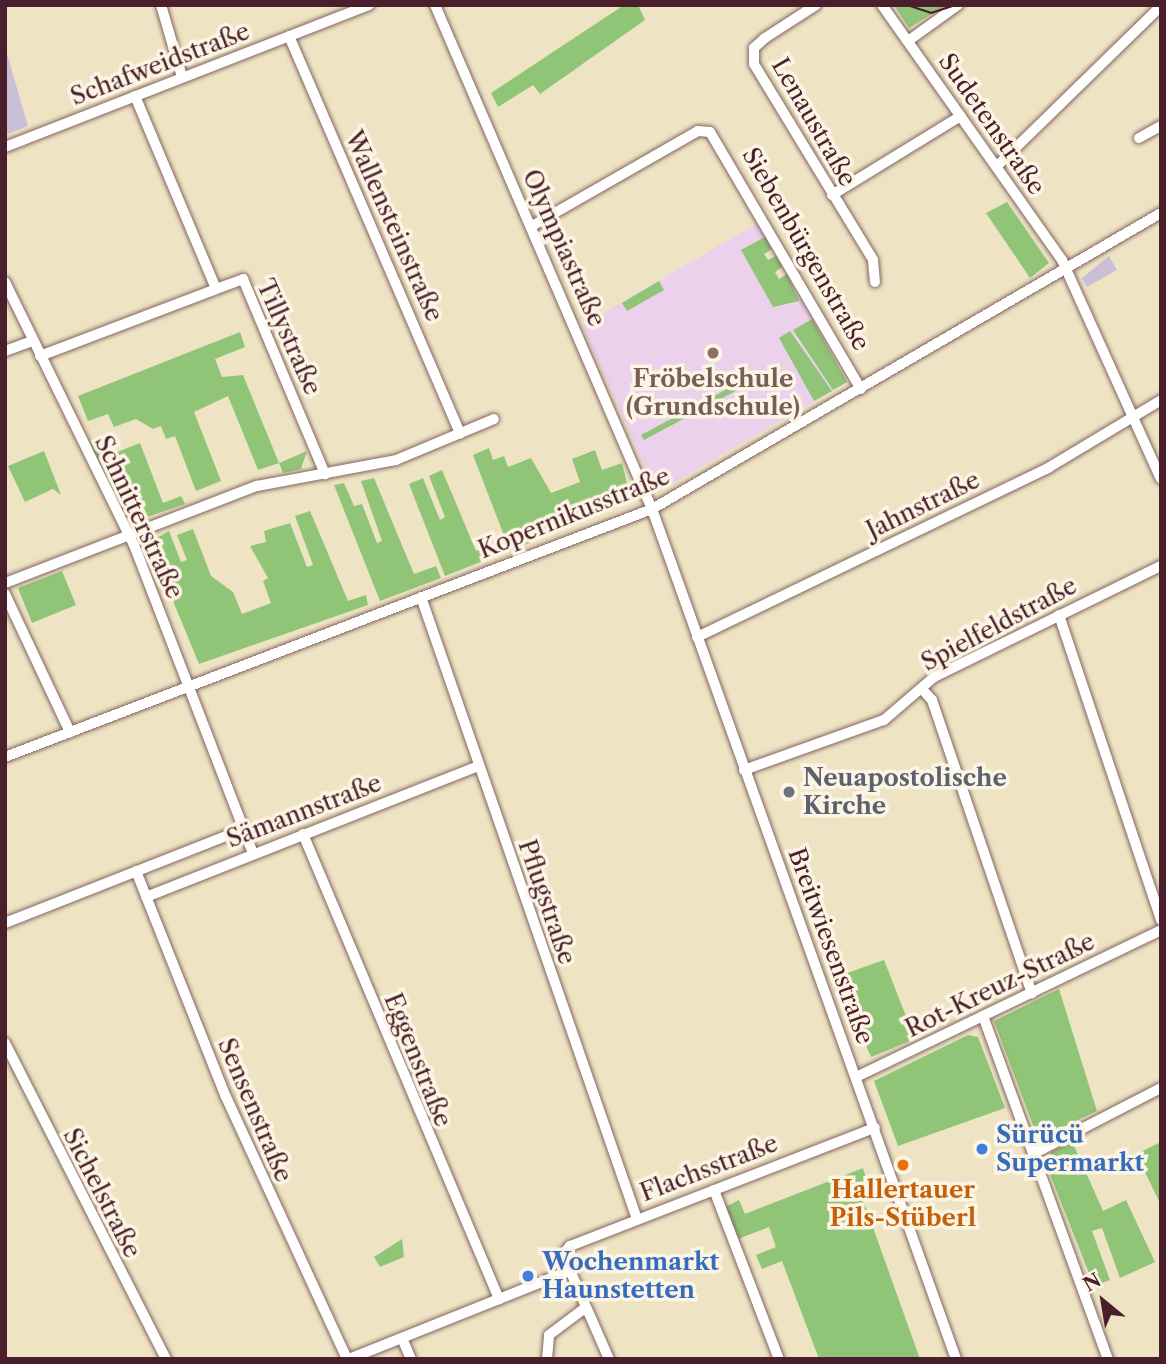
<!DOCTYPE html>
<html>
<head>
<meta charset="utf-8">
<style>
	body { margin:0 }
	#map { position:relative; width:1166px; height:1364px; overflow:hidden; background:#eee4c4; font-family:"Libre Caslon Text",serif }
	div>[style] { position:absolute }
	.built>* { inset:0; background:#ebd1eb }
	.industrial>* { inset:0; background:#cbbfd5 }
	.green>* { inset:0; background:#90c577 }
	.roads { filter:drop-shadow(0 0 2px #836461) drop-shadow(0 0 2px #836461) }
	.street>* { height:10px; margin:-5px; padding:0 5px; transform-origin:5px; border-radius:5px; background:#fff }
	.tram>* { height:2px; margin:-1px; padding:0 1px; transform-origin:1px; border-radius:1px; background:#4a1f2b }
	.dots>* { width:19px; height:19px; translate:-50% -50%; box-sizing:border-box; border:4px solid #fcf5e5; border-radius:50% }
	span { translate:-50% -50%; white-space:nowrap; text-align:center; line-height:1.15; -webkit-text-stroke:7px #fcf5e5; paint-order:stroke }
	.street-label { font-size:24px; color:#4a1f2b }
	.education-label { font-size:24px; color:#785e54; font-weight:700 }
	.worship-label { font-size:24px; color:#5b616d; font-weight:700 }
	.left { translate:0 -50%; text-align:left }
	.shop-label { font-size:24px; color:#366cbe; font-weight:700 }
	.food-label { font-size:24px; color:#c56008; font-weight:700 }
	.frame { position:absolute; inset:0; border:7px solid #4a1f2b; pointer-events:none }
	.north { position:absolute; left:1068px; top:1266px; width:70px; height:70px; -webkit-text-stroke:5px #fcf5e5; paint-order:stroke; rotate:330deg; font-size:19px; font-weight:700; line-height:28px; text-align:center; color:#4a1f2b }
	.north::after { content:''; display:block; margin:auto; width:24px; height:32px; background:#4a1f2b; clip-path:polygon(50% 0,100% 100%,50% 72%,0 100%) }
</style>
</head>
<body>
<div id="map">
	<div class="built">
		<div style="clip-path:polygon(758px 223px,772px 249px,764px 254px,768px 260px,776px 256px,782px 267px,775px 272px,779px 279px,787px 274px,847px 382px,665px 488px,653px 485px,582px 325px)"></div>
	</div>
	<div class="industrial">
		<div style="clip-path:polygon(5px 47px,28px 126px,5px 135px)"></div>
		<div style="clip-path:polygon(1109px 256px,1117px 270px,1087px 287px,1082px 278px)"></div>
	</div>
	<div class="green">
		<div style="clip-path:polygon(624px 5px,638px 5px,645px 20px,540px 94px,533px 85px,498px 107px,491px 93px)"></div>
		<div style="clip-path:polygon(894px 5px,946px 5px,909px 28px)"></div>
		<div style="clip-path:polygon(1007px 202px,1049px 263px,1030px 278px,986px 213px)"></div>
		<div style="clip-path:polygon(765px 237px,772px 249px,764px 254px,768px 260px,776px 256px,782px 267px,775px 272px,779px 279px,787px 274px,799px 301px,773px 307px,741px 250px)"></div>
		<div style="clip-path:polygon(659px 281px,664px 290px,627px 311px,622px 303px)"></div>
		<div style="clip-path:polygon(812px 319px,847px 382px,833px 390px,793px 330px)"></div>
		<div style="clip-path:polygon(790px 331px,832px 391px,814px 401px,779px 338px)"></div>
		<div style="clip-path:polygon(240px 332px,245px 347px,215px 359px,222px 377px,243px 375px,279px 463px,307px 451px,301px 469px,283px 473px,279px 463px,258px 470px,228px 396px,194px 412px,221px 481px,196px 491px,175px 436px,166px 439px,161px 426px,153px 429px,136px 419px,114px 427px,108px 414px,88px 421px,78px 396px)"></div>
		<div style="clip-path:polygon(742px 381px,745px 386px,644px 440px,641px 435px)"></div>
		<div style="clip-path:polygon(100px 438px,107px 456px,140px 443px,163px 503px,181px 496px,185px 504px,144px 518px,124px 517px,88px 442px)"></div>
		<div style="clip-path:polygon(489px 448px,493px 460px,504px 456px,508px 467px,531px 458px,551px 493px,580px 482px,572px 459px,595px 450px,602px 470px,622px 463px,631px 500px,510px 551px,473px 455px)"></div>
		<div style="clip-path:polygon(44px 451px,61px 495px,53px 489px,25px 502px,8px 466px)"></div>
		<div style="clip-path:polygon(442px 470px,476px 551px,494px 545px,498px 555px,445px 576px,409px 484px,423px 478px,440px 520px,445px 517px,429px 476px)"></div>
		<div style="clip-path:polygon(374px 478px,414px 574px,436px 566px,441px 578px,380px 601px,334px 485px,344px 483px,354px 506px,362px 504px,377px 543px,382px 541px,361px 481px)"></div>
		<div style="clip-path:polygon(310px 511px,348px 601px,366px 595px,368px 605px,199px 664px,154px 555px,155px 539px,169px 531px,181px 562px,187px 560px,177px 535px,193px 529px,211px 576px,233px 592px,242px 614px,271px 603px,263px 581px,268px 578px,250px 546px,266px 542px,264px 531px,290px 523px,307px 567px,313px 565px,295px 516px)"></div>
		<div style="clip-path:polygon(62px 571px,76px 605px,32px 623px,18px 588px)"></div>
		<div style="clip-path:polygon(884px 960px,915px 1039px,871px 1057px,836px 977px)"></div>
		<div style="clip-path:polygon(1059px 989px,1097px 1111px,1046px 1135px,1033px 1125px,994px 1021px)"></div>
		<div style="clip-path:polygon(968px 1035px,978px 1037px,1005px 1108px,898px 1146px,874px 1081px)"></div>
		<div style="clip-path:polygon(1072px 1141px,1103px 1211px,1126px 1200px,1155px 1262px,1120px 1278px,1102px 1228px,1092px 1231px,1110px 1280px,1094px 1286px,1046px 1164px,1051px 1152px)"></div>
		<div style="clip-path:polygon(1161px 1142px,1161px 1205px,1136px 1154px)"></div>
		<div style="clip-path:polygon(863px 1168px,869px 1188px,860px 1191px,920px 1359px,819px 1359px,782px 1261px,762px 1269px,756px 1255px,776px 1247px,769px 1227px,738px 1239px,725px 1207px,739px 1200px,745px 1214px)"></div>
		<div style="clip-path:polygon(402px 1239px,404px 1257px,380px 1267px,374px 1257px)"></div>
	</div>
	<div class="roads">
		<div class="street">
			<div style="left:161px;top:5px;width:75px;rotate:73.7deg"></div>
			<div style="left:435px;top:5px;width:549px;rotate:66.71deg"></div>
			<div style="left:652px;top:509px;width:903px;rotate:70.32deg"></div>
			<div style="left:816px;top:5px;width:61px;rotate:147.1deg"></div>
			<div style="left:765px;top:38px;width:15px;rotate:138deg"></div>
			<div style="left:754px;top:48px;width:16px;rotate:90deg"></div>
			<div style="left:754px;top:64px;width:229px;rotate:58.7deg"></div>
			<div style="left:873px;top:260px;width:22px;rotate:85deg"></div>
			<div style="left:882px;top:5px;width:312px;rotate:54.8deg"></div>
			<div style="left:1062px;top:260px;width:240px;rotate:65.7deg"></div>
			<div style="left:289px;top:36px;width:433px;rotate:66.7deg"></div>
			<div style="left:908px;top:41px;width:62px;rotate:-35.8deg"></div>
			<div style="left:135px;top:96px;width:209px;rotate:67.2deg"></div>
			<div style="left:216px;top:289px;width:29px;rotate:-20deg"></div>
			<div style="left:243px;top:279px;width:212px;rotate:67.2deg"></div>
			<div style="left:1139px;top:138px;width:25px;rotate:-29deg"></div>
			<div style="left:5px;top:147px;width:391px;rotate:-21.3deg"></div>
			<div style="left:997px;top:166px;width:229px;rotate:-44.3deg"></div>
			<div style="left:832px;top:195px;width:151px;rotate:-31.5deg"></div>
			<div style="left:532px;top:226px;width:191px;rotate:-29.8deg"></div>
			<div style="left:698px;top:131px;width:12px;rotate:5deg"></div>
			<div style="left:710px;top:132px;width:298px;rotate:59.6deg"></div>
			<div style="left:5px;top:282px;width:293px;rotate:63.9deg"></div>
			<div style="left:134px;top:545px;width:330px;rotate:68.9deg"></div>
			<div style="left:5px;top:351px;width:30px;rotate:-20deg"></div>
			<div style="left:40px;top:356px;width:188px;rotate:-20.8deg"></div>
			<div style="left:5px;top:583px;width:270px;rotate:-21.1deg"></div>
			<div style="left:257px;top:486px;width:141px;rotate:-10.6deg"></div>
			<div style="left:396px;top:460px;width:106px;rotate:-22.7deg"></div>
			<div style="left:5px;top:594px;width:153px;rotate:64.8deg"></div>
			<div style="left:421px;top:597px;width:658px;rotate:70.85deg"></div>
			<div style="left:1059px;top:615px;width:322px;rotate:71.5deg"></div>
			<div style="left:697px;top:637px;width:390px;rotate:-25.7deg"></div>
			<div style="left:1048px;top:468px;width:132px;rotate:-31deg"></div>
			<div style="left:922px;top:689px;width:15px;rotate:48deg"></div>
			<div style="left:932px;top:700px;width:310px;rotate:71.2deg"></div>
			<div style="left:5px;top:757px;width:693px;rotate:-20.97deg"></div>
			<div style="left:652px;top:509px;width:589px;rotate:-30.18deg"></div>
			<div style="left:744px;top:770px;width:149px;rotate:-19.7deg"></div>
			<div style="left:884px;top:720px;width:66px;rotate:-40.7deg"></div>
			<div style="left:934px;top:677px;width:253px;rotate:-26.1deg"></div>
			<div style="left:303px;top:834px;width:505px;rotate:67.14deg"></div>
			<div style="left:136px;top:871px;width:243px;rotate:68.3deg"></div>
			<div style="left:226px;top:1097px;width:289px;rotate:65.2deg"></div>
			<div style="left:146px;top:897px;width:357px;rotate:-21.5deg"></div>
			<div style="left:5px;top:923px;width:257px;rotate:-21.5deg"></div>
			<div style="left:983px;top:1016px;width:365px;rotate:70deg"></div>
			<div style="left:5px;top:1043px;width:355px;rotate:63deg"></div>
			<div style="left:856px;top:1077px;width:339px;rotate:-25.7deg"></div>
			<div style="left:1033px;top:1154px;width:144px;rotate:-27.3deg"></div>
			<div style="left:714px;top:1190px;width:181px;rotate:69deg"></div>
			<div style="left:402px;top:1338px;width:23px;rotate:67deg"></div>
			<div style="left:349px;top:1359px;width:237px;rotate:-21.8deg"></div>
			<div style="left:547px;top:1359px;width:24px;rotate:-85deg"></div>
			<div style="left:549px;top:1335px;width:45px;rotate:-36.9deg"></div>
			<div style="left:609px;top:1359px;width:115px;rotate:-113.7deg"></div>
			<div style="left:563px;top:1254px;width:11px;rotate:-49deg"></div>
			<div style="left:570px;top:1246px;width:327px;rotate:-21.2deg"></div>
		</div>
	</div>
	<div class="tram">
		<div style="left:907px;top:5px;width:25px;rotate:18deg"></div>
		<div style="left:931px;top:13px;width:25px;rotate:-18deg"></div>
	</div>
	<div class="dots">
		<div style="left:713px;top:353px;background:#8d6e63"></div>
		<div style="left:789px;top:792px;background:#6b7280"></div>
		<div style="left:982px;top:1149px;background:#3f7fe0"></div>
		<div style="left:903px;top:1165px;background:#e8710a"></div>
		<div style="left:528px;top:1276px;background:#3f7fe0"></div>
	</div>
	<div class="street-label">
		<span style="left:160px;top:64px;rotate:-21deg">Schafweidstraße</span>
		<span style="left:814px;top:122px;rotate:60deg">Lenaustraße</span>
		<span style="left:992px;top:124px;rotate:55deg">Sudetenstraße</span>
		<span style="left:394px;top:226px;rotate:66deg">Wallensteinstraße</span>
		<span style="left:564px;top:248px;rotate:66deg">Olympiastraße</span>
		<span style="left:806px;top:249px;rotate:60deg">Siebenbürgenstraße</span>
		<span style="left:289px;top:337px;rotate:66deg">Tillystraße</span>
		<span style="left:923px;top:505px;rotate:-26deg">Jahnstraße</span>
		<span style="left:574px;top:513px;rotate:-22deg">Kopernikusstraße</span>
		<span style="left:139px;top:517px;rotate:65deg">Schnitterstraße</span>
		<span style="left:999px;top:624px;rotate:-28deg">Spielfeldstraße</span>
		<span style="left:304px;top:811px;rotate:-21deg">Sämannstraße</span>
		<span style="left:547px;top:902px;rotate:71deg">Pflugstraße</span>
		<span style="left:831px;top:946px;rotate:70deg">Breitwiesenstraße</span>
		<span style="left:1000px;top:985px;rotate:-26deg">Rot-Kreuz-Straße</span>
		<span style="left:418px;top:1060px;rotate:68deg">Eggenstraße</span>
		<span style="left:255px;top:1110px;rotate:67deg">Sensenstraße</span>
		<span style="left:709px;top:1168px;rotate:-21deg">Flachsstraße</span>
		<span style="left:102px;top:1193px;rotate:63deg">Sichelstraße</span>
	</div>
	<div class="education-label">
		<span style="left:713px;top:393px">Fröbelschule<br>(Grundschule)</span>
	</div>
	<div class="worship-label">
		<span class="left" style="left:803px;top:792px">Neuapostolische<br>Kirche</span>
	</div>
	<div class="shop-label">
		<span class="left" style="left:996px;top:1149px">Sürücü<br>Supermarkt</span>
		<span class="left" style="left:542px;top:1276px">Wochenmarkt<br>Haunstetten</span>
	</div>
	<div class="food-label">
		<span style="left:903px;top:1204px">Hallertauer<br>Pils-Stüberl</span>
	</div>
	<div class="frame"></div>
	<div class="north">N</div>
</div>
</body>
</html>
